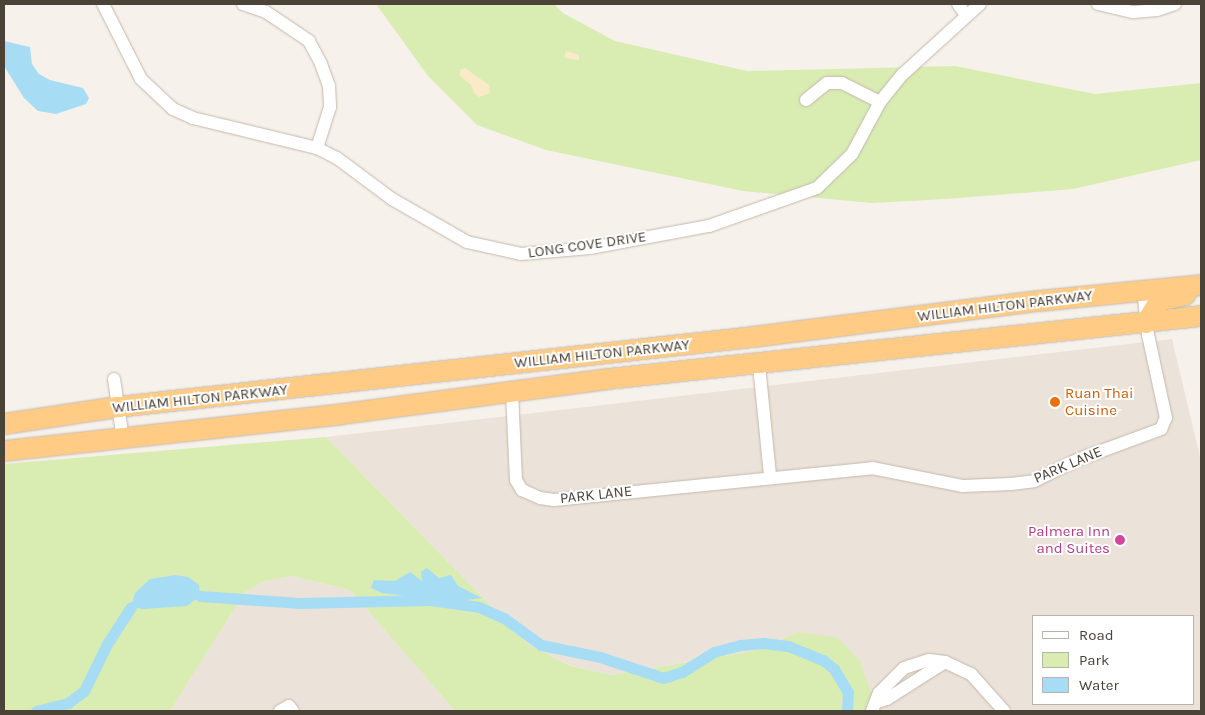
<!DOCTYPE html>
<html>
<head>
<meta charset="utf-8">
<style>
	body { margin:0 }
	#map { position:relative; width:1205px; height:715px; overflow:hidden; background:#f6f2eb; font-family:Karla,sans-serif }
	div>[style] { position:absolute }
	.residential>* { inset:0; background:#ebe3d9 }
	.green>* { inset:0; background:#d9ecb2 }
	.sand>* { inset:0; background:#fbeac7 }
	.water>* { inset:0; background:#a6ddf5 }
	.canal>* { height:11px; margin:-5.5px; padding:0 5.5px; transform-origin:5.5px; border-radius:5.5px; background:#a6ddf5 }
	.roads { filter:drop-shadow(0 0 1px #c3b8ad) drop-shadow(0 0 1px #c3b8ad) }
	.minor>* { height:12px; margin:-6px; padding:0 6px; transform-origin:6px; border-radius:6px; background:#fff }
	.trunk>* { height:20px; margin:-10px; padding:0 10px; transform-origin:10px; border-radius:10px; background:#ffcb85 }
	.dots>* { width:14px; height:14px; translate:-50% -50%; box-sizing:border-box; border:2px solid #fff; border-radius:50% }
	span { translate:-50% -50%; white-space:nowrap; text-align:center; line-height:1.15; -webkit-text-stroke:4px #fff; paint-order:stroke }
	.street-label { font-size:15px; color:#4b4238 }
	.food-label { font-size:15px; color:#c56008 }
	.left { translate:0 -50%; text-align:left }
	.hotel-label { font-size:15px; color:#b23c85 }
	.right { translate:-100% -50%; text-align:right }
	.frame { position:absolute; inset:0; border:5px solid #4b4238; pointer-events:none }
	.legend { position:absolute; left:1032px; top:615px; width:162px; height:90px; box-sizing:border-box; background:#fff; border:1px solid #b7b3af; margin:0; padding:6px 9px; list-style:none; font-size:15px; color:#4b4238 }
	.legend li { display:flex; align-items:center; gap:10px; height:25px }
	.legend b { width:25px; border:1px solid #b7b3af }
</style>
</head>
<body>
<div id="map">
	<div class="residential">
		<div style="clip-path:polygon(evenodd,1172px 339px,1201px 461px,1201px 711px,877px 711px,799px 632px,753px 651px,612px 675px,572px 666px,529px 645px,326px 437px,1172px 339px,1034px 616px,1194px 616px,1194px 704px,1034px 704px,1034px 616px)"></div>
		<div style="clip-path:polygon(292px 576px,350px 590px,455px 711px,170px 711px,245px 592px,265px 581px)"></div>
	</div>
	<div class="green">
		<div style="clip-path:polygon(376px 4px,554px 4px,563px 13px,615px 41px,747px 71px,955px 66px,1095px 94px,1201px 83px,1201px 160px,1073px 189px,946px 199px,872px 203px,743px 191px,546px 150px,477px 125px,428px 76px)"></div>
		<div style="clip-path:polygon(326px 437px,529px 645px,571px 666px,612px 675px,753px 651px,799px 632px,838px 638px,860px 661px,877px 711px,455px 711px,350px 590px,292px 576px,265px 581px,245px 592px,170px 711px,4px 711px,4px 464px)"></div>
	</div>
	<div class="sand">
		<div style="clip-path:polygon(566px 51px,579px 55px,579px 60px,564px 58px)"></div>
		<div style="clip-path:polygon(465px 68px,489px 85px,490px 93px,479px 97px,474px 93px,471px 85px,460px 76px,460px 70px)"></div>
	</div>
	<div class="water">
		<div style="clip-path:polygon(4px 41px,30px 47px,32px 64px,39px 74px,50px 80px,83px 88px,89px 98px,86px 104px,56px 114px,38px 111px,24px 98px,4px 66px)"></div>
		<div style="clip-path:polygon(427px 568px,439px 578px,451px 575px,458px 586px,482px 598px,451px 602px,382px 593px,371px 588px,374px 580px,395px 581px,410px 572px,422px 581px,421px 572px)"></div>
		<div style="clip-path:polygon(175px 575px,188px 577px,199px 585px,200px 596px,187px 606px,143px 609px,131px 607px,135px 593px,150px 579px)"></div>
	</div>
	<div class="canal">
		<div style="left:200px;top:596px;width:100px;rotate:4deg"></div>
		<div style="left:300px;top:603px;width:130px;rotate:-1.3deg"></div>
		<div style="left:430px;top:600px;width:49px;rotate:8.1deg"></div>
		<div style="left:479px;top:607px;width:27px;rotate:24deg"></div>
		<div style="left:504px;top:618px;width:46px;rotate:36.1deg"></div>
		<div style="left:541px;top:645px;width:60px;rotate:11.5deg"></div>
		<div style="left:600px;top:657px;width:66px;rotate:18.4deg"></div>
		<div style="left:663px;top:678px;width:20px;rotate:-18deg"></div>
		<div style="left:682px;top:672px;width:38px;rotate:-32deg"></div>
		<div style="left:714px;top:652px;width:28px;rotate:-15deg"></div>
		<div style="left:741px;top:645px;width:22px;rotate:-5deg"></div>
		<div style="left:763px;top:643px;width:25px;rotate:7deg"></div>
		<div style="left:788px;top:646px;width:38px;rotate:22deg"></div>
		<div style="left:823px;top:660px;width:14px;rotate:39deg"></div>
		<div style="left:834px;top:669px;width:27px;rotate:59deg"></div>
		<div style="left:848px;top:692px;width:19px;rotate:93deg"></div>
		<div style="left:36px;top:711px;width:33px;rotate:-14deg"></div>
		<div style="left:68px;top:703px;width:20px;rotate:-37deg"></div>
		<div style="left:84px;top:691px;width:52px;rotate:-63.9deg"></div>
		<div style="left:107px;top:644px;width:44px;rotate:-57deg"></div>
	</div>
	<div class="roads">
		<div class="minor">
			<div style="left:103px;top:4px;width:84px;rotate:63.1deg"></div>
			<div style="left:141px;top:79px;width:44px;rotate:43.2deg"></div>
			<div style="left:173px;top:109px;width:22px;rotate:24deg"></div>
			<div style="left:193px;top:118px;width:128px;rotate:13.6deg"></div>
			<div style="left:317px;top:148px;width:22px;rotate:27deg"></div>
			<div style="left:337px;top:158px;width:69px;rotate:36.7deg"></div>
			<div style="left:392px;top:199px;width:86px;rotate:29.8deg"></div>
			<div style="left:467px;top:242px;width:55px;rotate:12.5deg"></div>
			<div style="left:521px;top:254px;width:69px;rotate:-5deg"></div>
			<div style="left:590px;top:248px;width:121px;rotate:-10.5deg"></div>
			<div style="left:709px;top:226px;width:114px;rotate:-19.4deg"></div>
			<div style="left:817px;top:188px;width:49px;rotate:-44.2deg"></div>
			<div style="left:852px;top:154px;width:59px;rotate:-61.7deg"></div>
			<div style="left:880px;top:102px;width:36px;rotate:-51deg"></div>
			<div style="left:903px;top:74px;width:104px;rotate:-42.3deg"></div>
			<div style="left:243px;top:4px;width:24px;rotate:19deg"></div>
			<div style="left:266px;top:12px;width:52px;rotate:34deg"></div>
			<div style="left:309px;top:41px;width:26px;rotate:62deg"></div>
			<div style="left:321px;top:64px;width:23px;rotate:70deg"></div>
			<div style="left:329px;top:86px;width:21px;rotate:87deg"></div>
			<div style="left:330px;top:107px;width:43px;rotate:107.6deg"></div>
			<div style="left:958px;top:4px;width:14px;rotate:54deg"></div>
			<div style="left:1098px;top:4px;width:37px;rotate:13deg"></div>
			<div style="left:1134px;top:12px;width:23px;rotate:-5deg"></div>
			<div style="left:1157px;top:10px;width:19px;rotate:-18deg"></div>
			<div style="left:806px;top:100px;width:27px;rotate:-39deg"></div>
			<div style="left:827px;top:83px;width:15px"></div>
			<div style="left:842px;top:83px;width:42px;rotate:26.6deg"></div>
			<div style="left:759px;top:365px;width:112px;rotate:84.3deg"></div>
			<div style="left:114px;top:379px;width:61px;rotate:81.5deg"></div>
			<div style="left:512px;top:392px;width:88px;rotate:87.4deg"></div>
			<div style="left:516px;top:480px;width:12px;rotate:59deg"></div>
			<div style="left:522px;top:490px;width:20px;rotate:24deg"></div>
			<div style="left:540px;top:498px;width:14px;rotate:8deg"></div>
			<div style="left:554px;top:500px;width:320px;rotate:-5.7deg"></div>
			<div style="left:872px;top:468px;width:93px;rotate:11.2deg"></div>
			<div style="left:963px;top:486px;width:48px;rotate:-2.4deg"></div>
			<div style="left:1011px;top:484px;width:23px;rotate:-7deg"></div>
			<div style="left:1034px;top:481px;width:48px;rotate:-26deg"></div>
			<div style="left:1077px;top:460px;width:90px;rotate:-20.3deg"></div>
			<div style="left:1161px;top:429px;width:12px;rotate:-66deg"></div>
			<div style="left:1166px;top:418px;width:85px;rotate:-102.2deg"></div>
			<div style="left:1148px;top:335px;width:46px;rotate:-96.2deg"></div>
			<div style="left:877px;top:702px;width:10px;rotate:-17deg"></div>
			<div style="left:887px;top:699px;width:69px;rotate:-32.5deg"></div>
			<div style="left:280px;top:711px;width:10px;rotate:-29deg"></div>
			<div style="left:289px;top:706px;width:6px;rotate:51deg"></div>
			<div style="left:872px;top:711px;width:19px;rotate:-69deg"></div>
			<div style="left:879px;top:693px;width:35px;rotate:-45deg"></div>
			<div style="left:904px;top:668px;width:26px;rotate:-18deg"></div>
			<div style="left:929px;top:660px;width:16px;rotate:7deg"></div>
			<div style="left:945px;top:662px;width:29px;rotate:25deg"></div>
			<div style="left:971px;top:674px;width:50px;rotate:48.3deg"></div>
		</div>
		<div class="trunk">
			<div style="left:1146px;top:323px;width:26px;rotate:-59deg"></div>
			<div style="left:1159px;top:301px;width:27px;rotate:-13deg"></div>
			<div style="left:4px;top:424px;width:115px;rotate:-8.5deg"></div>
			<div style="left:118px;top:407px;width:639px;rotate:-6.29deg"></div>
			<div style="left:753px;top:337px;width:288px;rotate:-7.2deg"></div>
			<div style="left:1039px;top:301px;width:163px;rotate:-5.6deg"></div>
			<div style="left:4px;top:451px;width:340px;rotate:-6.2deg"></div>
			<div style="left:342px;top:414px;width:268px;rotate:-7.5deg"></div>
			<div style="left:608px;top:379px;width:596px;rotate:-6.06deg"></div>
		</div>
	</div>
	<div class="dots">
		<div style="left:1055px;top:402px;background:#e8710a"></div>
		<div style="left:1120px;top:540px;background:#d1479c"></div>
	</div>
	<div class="street-label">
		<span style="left:587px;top:245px;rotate:-8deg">LONG COVE DRIVE</span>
		<span style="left:1005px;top:306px;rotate:-7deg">WILLIAM HILTON PARKWAY</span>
		<span style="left:602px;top:354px;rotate:-6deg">WILLIAM HILTON PARKWAY</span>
		<span style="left:200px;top:399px;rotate:-6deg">WILLIAM HILTON PARKWAY</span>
		<span style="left:1068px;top:465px;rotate:-23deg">PARK LANE</span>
		<span style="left:596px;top:495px;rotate:-6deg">PARK LANE</span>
	</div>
	<div class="food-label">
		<span class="left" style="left:1065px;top:402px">Ruan Thai<br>Cuisine</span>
	</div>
	<div class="hotel-label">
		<span class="right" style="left:1110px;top:540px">Palmera Inn<br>and Suites</span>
	</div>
	<div class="frame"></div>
	<ul class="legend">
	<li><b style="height:6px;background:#fff"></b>Road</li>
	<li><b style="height:14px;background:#d9ecb2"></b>Park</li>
	<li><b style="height:14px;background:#a6ddf5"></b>Water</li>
	</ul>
</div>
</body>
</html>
